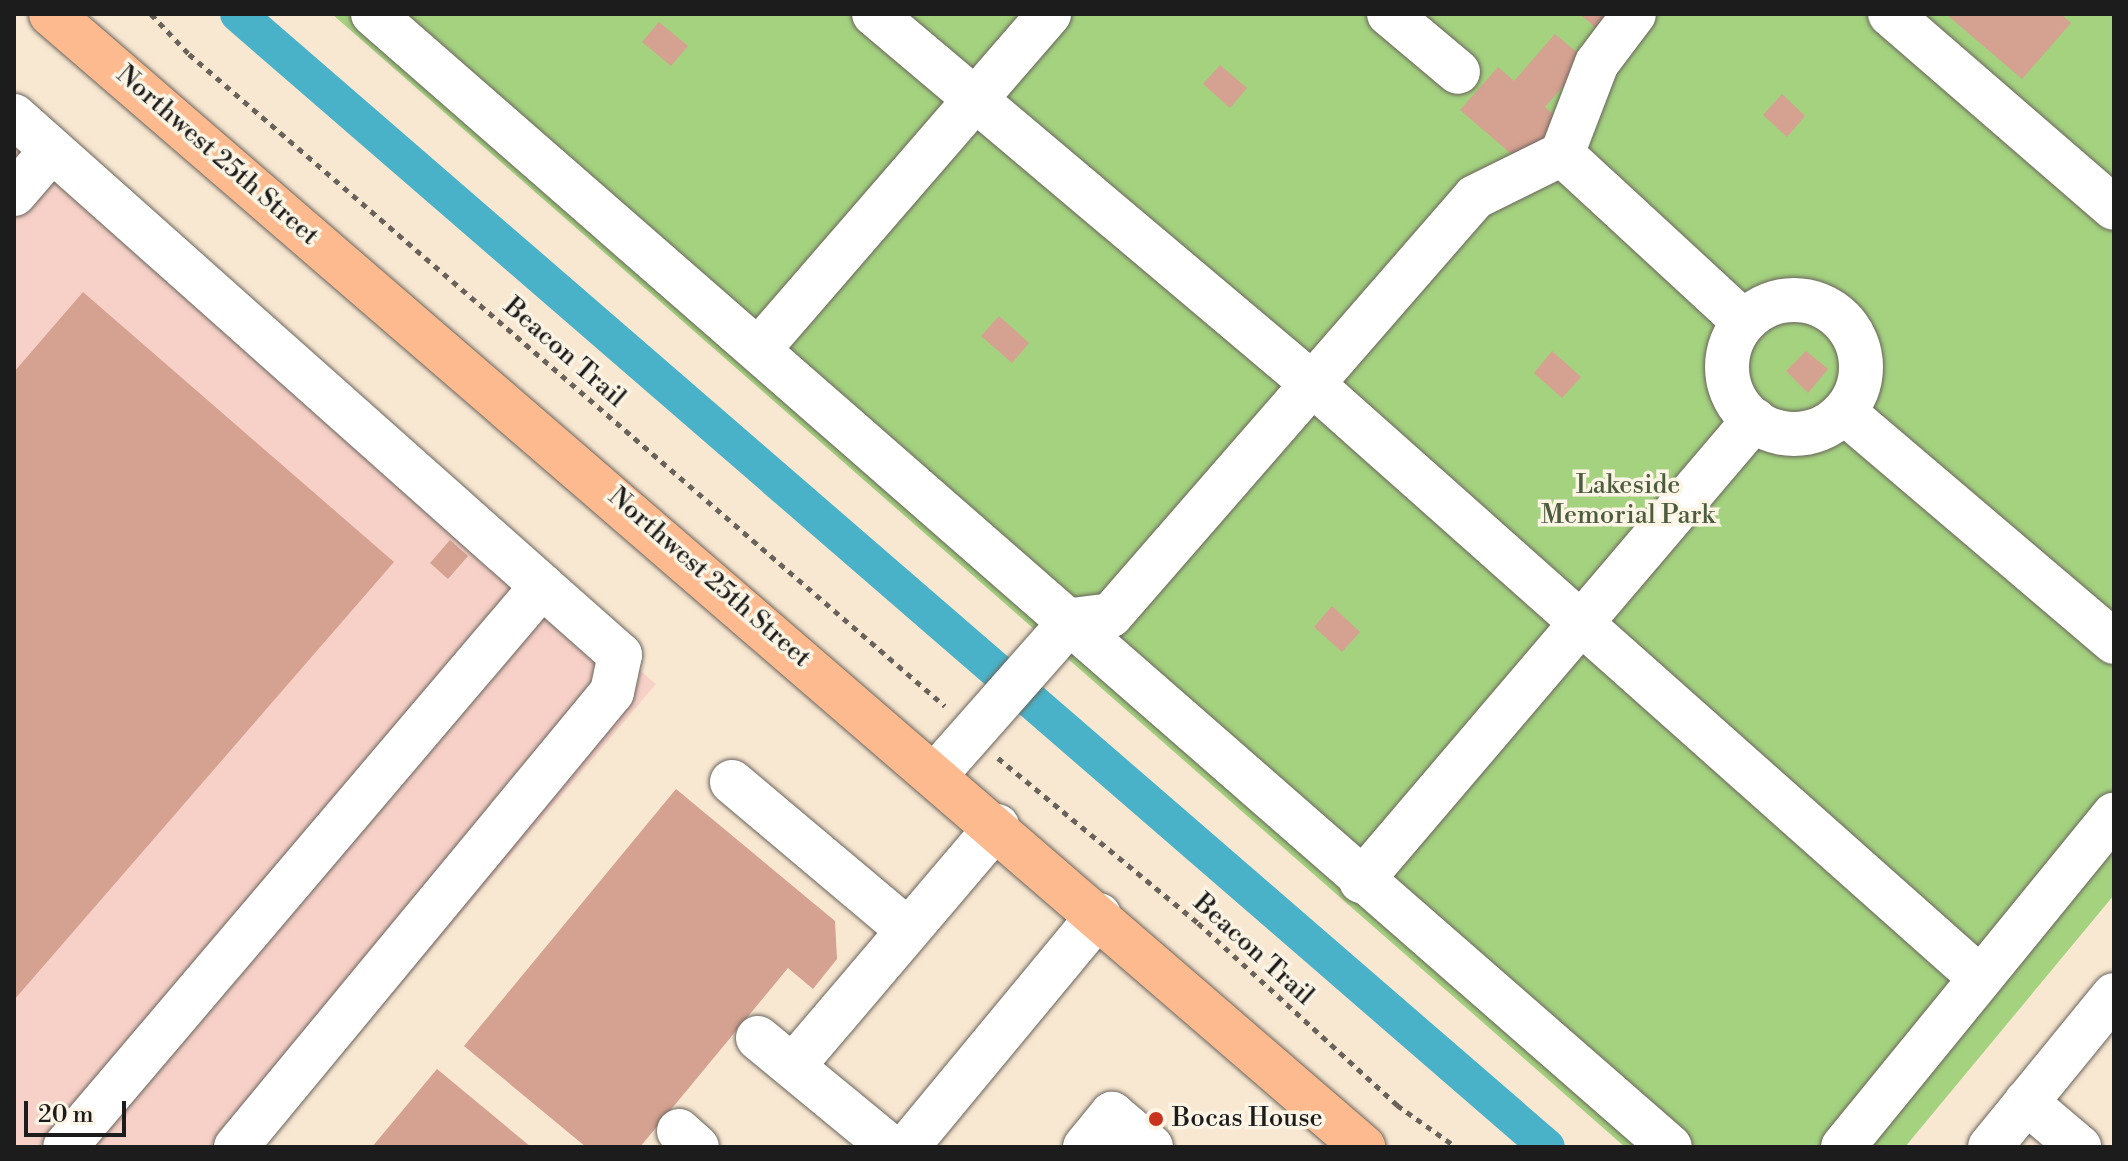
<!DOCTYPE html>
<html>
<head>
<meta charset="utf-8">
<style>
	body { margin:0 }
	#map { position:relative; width:2128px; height:1161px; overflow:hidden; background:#f8e7d1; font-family:"Libre Bodoni",serif }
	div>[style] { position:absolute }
	.built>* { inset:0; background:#f7d1c8 }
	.green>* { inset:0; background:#a4d27f }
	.canal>* { height:36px; margin:-18px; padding:0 18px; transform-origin:18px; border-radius:18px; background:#4ab2c8 }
	.building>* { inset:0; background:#d5a191 }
	.path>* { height:5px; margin-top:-2.5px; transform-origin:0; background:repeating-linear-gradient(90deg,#69635b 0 6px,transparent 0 12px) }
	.roads { filter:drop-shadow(0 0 2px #69635b) drop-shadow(0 0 2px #69635b) }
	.minor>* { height:44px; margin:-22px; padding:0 22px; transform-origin:22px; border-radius:22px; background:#fff }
	.minor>.ring { margin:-22px; padding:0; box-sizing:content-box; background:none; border:44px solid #fff; border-radius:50% }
	.major>* { height:44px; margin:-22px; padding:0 22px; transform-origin:22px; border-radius:22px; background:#fcba8e }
	.dots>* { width:22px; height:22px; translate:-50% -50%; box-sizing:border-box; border:4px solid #fcf5e5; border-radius:50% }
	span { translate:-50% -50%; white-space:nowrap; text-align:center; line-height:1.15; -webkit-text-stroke:7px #fcf5e5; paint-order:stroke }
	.street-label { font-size:26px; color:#1c1c1c }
	.park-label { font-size:26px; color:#4c5c3f }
	.poi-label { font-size:26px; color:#1c1c1c }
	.left { translate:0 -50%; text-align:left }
	.frame { position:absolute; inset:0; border:16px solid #1c1c1c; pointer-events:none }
	.scale { position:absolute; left:24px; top:1101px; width:102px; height:36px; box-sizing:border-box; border:4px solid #1c1c1c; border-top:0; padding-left:10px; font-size:24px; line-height:28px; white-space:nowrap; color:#1c1c1c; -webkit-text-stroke:6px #fcf5e5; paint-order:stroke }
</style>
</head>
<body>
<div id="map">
	<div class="built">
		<div style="clip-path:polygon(14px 139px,656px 684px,263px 1147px,14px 1147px)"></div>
	</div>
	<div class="green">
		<div style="clip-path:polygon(332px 14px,2114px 14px,2114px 895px,1905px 1147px,1625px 1147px)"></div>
	</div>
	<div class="canal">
		<div style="left:238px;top:14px;width:1731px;rotate:40.88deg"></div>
	</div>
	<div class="building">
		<div style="clip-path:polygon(1580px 14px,1611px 14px,1598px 30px)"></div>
		<div style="clip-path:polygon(1946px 14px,2061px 14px,2071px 23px,2022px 79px)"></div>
		<div style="clip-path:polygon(659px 22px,688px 46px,671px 66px,642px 42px)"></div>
		<div style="clip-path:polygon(1555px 34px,1586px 60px,1545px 107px,1560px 121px,1523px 164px,1460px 110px,1498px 67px,1514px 81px)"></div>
		<div style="clip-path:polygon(1220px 65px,1247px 88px,1230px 108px,1203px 84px)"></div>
		<div style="clip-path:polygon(1782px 94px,1805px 116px,1787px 137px,1763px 115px)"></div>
		<div style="clip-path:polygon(83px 292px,394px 562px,14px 1000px,14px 372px)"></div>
		<div style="clip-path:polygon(999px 316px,1029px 343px,1012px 363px,981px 336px)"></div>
		<div style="clip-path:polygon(1552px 351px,1581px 377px,1562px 398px,1534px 373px)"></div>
		<div style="clip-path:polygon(1806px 351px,1828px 369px,1808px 393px,1786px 371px)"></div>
		<div style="clip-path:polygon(450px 540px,468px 556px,448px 579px,430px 563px)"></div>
		<div style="clip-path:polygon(1332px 606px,1360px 632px,1342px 652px,1314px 627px)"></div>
		<div style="clip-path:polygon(676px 789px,835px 921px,837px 959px,813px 989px,788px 968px,640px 1147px,586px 1147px,464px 1046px)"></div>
		<div style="clip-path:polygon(437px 1069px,531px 1147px,372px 1147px)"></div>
	</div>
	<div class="path">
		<div style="left:151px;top:14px;width:55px;rotate:46.5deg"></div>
		<div style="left:189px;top:54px;width:998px;rotate:40.78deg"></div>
		<div style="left:998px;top:758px;width:259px;rotate:39.5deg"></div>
		<div style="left:1198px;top:923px;width:270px;rotate:42.4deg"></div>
		<div style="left:1397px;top:1105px;width:72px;rotate:35.4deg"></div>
	</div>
	<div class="roads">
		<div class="minor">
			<div style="left:373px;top:14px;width:1722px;rotate:41.14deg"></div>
			<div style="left:874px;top:14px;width:569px;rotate:40.15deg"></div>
			<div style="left:1309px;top:381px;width:895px;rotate:41.65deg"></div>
			<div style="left:1389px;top:14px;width:90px;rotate:40deg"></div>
			<div style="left:1890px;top:14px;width:296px;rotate:40.9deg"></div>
			<div style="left:14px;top:116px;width:707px;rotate:41.67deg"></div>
			<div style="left:542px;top:586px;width:736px;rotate:130.37deg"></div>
			<div style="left:1562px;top:154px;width:246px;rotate:42.7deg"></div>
			<div style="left:14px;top:194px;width:58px;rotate:-49.2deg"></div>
			<div class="ring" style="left:1727px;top:300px;width:90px;height:90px"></div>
			<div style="left:759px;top:349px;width:443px;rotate:-49.1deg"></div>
			<div style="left:1844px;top:412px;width:355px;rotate:40.4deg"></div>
			<div style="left:937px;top:773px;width:204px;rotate:-48.6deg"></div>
			<div style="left:1072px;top:620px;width:39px;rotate:-7deg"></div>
			<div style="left:1111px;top:615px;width:554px;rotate:-48.95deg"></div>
			<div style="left:1475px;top:197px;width:97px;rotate:-26.3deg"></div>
			<div style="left:1562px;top:154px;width:97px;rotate:-69deg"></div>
			<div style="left:1597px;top:63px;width:61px;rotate:-52.9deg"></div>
			<div style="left:732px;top:782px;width:230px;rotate:40.1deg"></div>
			<div style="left:1361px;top:881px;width:606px;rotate:-49.55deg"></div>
			<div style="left:758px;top:1038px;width:171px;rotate:39.5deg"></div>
			<div style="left:793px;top:1066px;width:315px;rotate:-49.6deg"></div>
			<div style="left:2026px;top:1102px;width:70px;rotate:40.3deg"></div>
			<div style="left:679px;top:1131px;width:24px;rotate:42deg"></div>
			<div style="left:236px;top:1147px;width:590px;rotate:-50.43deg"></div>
			<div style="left:612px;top:692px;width:38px;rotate:-78deg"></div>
			<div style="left:620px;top:655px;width:104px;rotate:-138.5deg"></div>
			<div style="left:907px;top:1147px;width:301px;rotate:-50.4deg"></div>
			<div style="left:1085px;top:1147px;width:43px;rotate:-50.7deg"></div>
			<div style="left:1112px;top:1114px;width:51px;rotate:40.2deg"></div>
			<div style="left:1843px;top:1147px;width:429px;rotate:-50.8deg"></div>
			<div style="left:1990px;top:1147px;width:196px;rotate:-50.8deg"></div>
		</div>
		<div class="major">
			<div style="left:51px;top:14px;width:1734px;rotate:40.81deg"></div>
		</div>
	</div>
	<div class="dots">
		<div style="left:1156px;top:1119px;background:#c8321e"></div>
	</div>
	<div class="street-label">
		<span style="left:217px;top:156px;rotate:41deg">Northwest 25th Street</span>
		<span style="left:564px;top:353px;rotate:41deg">Beacon Trail</span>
		<span style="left:709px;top:578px;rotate:41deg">Northwest 25th Street</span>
		<span style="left:1253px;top:950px;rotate:42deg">Beacon Trail</span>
	</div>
	<div class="park-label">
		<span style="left:1628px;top:501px">Lakeside<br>Memorial Park</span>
	</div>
	<div class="poi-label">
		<span class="left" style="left:1172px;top:1119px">Bocas House</span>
	</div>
	<div class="frame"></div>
	<div class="scale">20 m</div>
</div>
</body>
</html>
